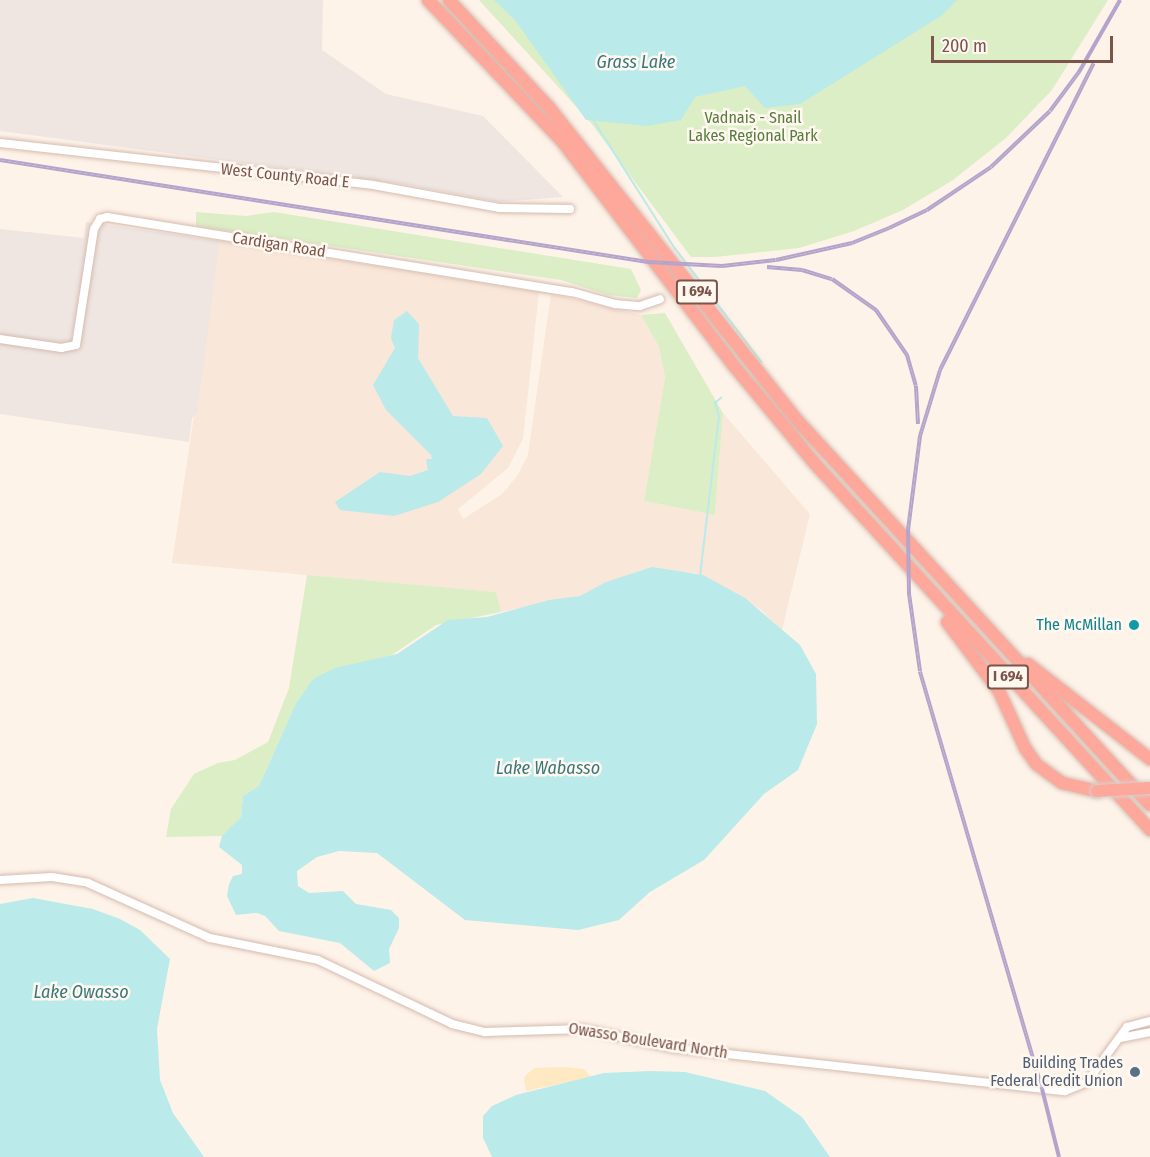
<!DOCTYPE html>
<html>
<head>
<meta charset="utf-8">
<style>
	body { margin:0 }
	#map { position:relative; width:1150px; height:1157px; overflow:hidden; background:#fef3e9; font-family:"Fira Sans Condensed",sans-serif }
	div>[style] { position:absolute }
	.residential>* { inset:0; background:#f9e7d9 }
	.industrial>* { inset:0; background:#efe6e2 }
	.green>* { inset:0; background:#dbeec5 }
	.sand>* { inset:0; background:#ffe9c2 }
	.water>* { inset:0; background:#baeaea }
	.stream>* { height:1.5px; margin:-0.75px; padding:0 0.75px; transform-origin:0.75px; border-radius:0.75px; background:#baeaea }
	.roads { filter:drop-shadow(0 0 2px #d5bbaf) drop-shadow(0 0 2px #d5bbaf) }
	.tertiary>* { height:8px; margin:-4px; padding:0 4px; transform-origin:4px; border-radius:4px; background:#fff }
	.motorway>* { height:12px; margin:-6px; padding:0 6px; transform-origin:6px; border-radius:6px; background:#fda89b }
	.rail>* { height:4px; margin-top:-2px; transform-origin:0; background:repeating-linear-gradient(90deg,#fff8f1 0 4.5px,#b4a4cb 0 9px); box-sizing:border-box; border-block:2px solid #b4a4cb }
	.bridges { filter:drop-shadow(0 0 2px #dacfcc) drop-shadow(0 0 2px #dacfcc) }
	.motorway-bridge>* { height:12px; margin:-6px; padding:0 6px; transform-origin:6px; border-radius:6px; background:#fda89b }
	.dots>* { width:16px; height:16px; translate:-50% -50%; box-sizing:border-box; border:3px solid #fff8f1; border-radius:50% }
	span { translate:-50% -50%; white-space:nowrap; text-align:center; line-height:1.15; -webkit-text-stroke:5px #fff8f1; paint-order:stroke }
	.shield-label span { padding:2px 4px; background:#fff8f1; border:2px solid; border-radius:4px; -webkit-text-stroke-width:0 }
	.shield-label { font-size:15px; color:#7c5449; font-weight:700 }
	.park-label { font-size:16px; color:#587c3d }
	.street-label { font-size:16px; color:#7c5449 }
	.culture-label { font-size:16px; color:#0d838f }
	.right { translate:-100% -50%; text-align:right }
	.service-label { font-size:16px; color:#4e5e75 }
	.water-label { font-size:18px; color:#38787b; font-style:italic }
	.scale { position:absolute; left:931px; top:36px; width:182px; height:27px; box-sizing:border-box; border:3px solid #7c5449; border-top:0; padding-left:8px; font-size:18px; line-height:21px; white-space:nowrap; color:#7c5449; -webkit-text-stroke:4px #fff8f1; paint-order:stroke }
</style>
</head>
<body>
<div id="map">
	<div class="residential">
		<div style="clip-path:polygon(220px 241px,539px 292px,523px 439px,508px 468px,458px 509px,463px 519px,502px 494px,517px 476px,528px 455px,551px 294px,641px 315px,659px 347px,665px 379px,644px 501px,715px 515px,723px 413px,810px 514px,782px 630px,760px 609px,696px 573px,641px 570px,580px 596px,501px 612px,495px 592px,172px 563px)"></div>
	</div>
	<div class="industrial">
		<div style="clip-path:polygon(0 0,323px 0,322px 50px,386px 94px,483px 116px,563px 197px,499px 202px,409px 185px,0 131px)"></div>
		<div style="clip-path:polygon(86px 222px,220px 241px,197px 413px,192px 418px,189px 442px,0 414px,0 229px,84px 238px)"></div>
	</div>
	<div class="green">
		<div style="clip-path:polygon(479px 0,1108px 0,1052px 90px,1006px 138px,953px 180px,903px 210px,854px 231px,799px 248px,715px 257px,691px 257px,591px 123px)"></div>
		<div style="clip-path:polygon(196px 212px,246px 216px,274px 212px,631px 269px,641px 290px,637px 298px,608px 295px,561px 280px,196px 226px)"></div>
		<div style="clip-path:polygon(665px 313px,723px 413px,715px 515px,644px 501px,665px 378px,659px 347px,641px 315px)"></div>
		<div style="clip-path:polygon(307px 575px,496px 592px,501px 612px,436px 625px,389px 657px,313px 679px,296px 703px,259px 786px,243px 796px,241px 817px,231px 828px,222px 836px,166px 837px,171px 809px,194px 774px,218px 763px,235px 760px,268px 742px,289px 688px)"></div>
	</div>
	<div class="sand">
		<div style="clip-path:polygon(564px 1067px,584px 1069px,591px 1077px,526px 1091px,524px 1077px,534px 1068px)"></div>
	</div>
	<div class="water">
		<div style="clip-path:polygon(494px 0,957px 0,941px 16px,800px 104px,765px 108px,745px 86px,695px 97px,681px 120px,647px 126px,586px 120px,515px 20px)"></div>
		<div style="clip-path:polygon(407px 311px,419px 324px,418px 358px,453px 416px,487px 418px,503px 446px,481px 474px,438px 502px,394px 516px,340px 510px,335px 502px,380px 472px,410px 476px,428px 470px,426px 459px,432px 459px,431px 455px,386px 410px,373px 385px,395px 348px,391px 338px,394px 320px)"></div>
		<div style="clip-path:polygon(652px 567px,703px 575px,745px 598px,800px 645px,816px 674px,817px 724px,798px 770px,764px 794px,704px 860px,650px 892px,619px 920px,578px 930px,465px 920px,377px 853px,339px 851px,317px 857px,297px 871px,298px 886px,309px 893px,343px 891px,356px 904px,391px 910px,399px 918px,399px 928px,389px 949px,390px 963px,374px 971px,340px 943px,279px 931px,265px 916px,257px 913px,236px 915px,227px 896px,229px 884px,233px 876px,242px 874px,242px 865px,219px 847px,222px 836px,241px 817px,243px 796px,259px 786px,296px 703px,313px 679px,335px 668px,397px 654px,448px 620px,487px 617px,549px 600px,580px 596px,606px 582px)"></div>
		<div style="clip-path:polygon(33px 898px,93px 909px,120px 919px,140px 930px,170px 959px,157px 1029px,160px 1080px,173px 1113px,204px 1157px,0 1157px,0 904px)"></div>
		<div style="clip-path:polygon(651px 1071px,685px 1072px,765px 1091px,802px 1117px,830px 1157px,492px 1157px,483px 1138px,483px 1116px,492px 1106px,516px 1095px,604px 1073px)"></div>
	</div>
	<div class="stream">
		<div style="left:593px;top:119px;width:153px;rotate:57.6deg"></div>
		<div style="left:675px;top:248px;width:143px;rotate:52.7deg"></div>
		<div style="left:700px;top:576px;width:160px;rotate:-83.2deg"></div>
		<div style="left:719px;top:417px;width:15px;rotate:-106deg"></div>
		<div style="left:715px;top:403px;width:8px;rotate:-40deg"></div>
	</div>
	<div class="roads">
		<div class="tertiary">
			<div style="left:0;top:143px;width:375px;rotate:6.4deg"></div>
			<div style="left:373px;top:185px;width:128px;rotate:10.3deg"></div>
			<div style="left:499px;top:208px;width:71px;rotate:0.8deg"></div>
			<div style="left:0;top:339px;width:62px;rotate:8.4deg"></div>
			<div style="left:61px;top:348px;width:15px;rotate:-11deg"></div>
			<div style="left:76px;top:345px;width:117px;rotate:-81.2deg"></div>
			<div style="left:94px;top:229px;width:12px;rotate:-59deg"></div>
			<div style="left:100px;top:219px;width:7px;rotate:-16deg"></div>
			<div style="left:107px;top:217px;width:471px;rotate:9.2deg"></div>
			<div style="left:572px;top:292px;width:45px;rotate:15.6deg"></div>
			<div style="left:615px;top:304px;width:25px;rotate:5deg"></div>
			<div style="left:640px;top:306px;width:21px;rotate:-19deg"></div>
			<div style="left:0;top:880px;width:52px;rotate:-3.3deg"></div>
			<div style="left:52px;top:877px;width:36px;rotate:9deg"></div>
			<div style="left:88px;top:883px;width:134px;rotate:24.3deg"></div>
			<div style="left:210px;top:938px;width:110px;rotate:11.5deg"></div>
			<div style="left:318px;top:960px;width:148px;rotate:25.5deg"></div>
			<div style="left:452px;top:1024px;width:34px;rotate:14deg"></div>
			<div style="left:485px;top:1032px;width:98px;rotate:-1.8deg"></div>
			<div style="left:583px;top:1029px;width:92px;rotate:11.9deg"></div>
			<div style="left:673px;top:1048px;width:394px;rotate:6.3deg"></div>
			<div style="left:1065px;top:1091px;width:24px;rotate:-22deg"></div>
			<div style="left:1087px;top:1082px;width:68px;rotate:-54deg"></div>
			<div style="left:1127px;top:1027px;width:24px;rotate:-15deg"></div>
			<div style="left:1120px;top:1038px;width:31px;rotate:-11deg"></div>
		</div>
		<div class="motorway">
			<div style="left:428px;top:0;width:195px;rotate:46.5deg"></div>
			<div style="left:562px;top:141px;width:283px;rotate:52.6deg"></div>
			<div style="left:734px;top:366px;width:129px;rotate:50.4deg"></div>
			<div style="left:816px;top:465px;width:495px;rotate:47.5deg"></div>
			<div style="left:449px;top:0;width:145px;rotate:47deg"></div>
			<div style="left:548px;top:106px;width:401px;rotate:51.6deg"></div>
			<div style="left:797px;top:420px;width:522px;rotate:47.48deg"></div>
			<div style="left:947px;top:622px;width:86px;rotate:53deg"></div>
			<div style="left:999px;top:691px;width:63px;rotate:65.5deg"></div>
			<div style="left:1025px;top:748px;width:19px;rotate:55deg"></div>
			<div style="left:1036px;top:764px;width:32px;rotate:36deg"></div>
			<div style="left:1062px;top:783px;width:36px;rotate:13deg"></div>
			<div style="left:1028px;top:664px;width:155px;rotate:37.9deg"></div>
		</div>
	</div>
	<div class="rail">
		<div style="left:0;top:160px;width:656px;rotate:8.95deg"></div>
		<div style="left:648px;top:262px;width:74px;rotate:3.1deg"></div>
		<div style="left:722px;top:266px;width:54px;rotate:-6.3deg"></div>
		<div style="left:776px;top:260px;width:78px;rotate:-12.6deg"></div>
		<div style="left:852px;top:243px;width:40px;rotate:-22deg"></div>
		<div style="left:889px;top:228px;width:42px;rotate:-25.3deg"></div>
		<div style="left:927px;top:210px;width:77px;rotate:-33.9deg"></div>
		<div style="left:991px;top:167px;width:81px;rotate:-43.5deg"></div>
		<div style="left:1050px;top:111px;width:49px;rotate:-53.4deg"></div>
		<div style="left:1079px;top:72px;width:83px;rotate:-60.3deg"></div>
		<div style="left:767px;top:267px;width:35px;rotate:5deg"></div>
		<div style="left:802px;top:270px;width:31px;rotate:17deg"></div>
		<div style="left:832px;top:279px;width:54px;rotate:35.2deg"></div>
		<div style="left:876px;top:310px;width:55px;rotate:55.4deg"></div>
		<div style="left:907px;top:355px;width:32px;rotate:74deg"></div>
		<div style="left:916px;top:386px;width:38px;rotate:87deg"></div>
		<div style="left:1059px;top:1157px;width:70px;rotate:-104deg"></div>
		<div style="left:1042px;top:1089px;width:435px;rotate:-106.3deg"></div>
		<div style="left:920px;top:671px;width:78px;rotate:-98.1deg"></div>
		<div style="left:909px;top:594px;width:64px;rotate:-90.9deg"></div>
		<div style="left:908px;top:530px;width:95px;rotate:-82.7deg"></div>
		<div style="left:920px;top:436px;width:69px;rotate:-73.1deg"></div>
		<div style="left:940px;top:370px;width:343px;rotate:-63.4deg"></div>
	</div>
	<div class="bridges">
		<div class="motorway-bridge">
			<div style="left:1097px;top:791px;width:53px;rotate:-3.2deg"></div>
		</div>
	</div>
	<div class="dots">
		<div style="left:1134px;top:625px;background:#0f9aa8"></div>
		<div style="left:1135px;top:1072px;background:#5c6f8a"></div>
	</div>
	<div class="shield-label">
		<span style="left:697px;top:292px">I 694</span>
		<span style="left:1008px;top:677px">I 694</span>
	</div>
	<div class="park-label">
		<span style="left:753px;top:127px">Vadnais - Snail<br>Lakes Regional Park</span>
	</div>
	<div class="street-label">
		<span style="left:285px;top:176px;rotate:6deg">West County Road E</span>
		<span style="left:279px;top:245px;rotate:9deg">Cardigan Road</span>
		<span style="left:648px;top:1041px;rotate:9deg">Owasso Boulevard North</span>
	</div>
	<div class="culture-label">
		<span class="right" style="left:1122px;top:625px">The McMillan</span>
	</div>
	<div class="service-label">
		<span class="right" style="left:1123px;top:1072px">Building Trades<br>Federal Credit Union</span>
	</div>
	<div class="water-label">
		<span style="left:636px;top:62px">Grass Lake</span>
		<span style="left:548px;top:768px">Lake Wabasso</span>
		<span style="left:81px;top:992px">Lake Owasso</span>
	</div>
	<div class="scale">200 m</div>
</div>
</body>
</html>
